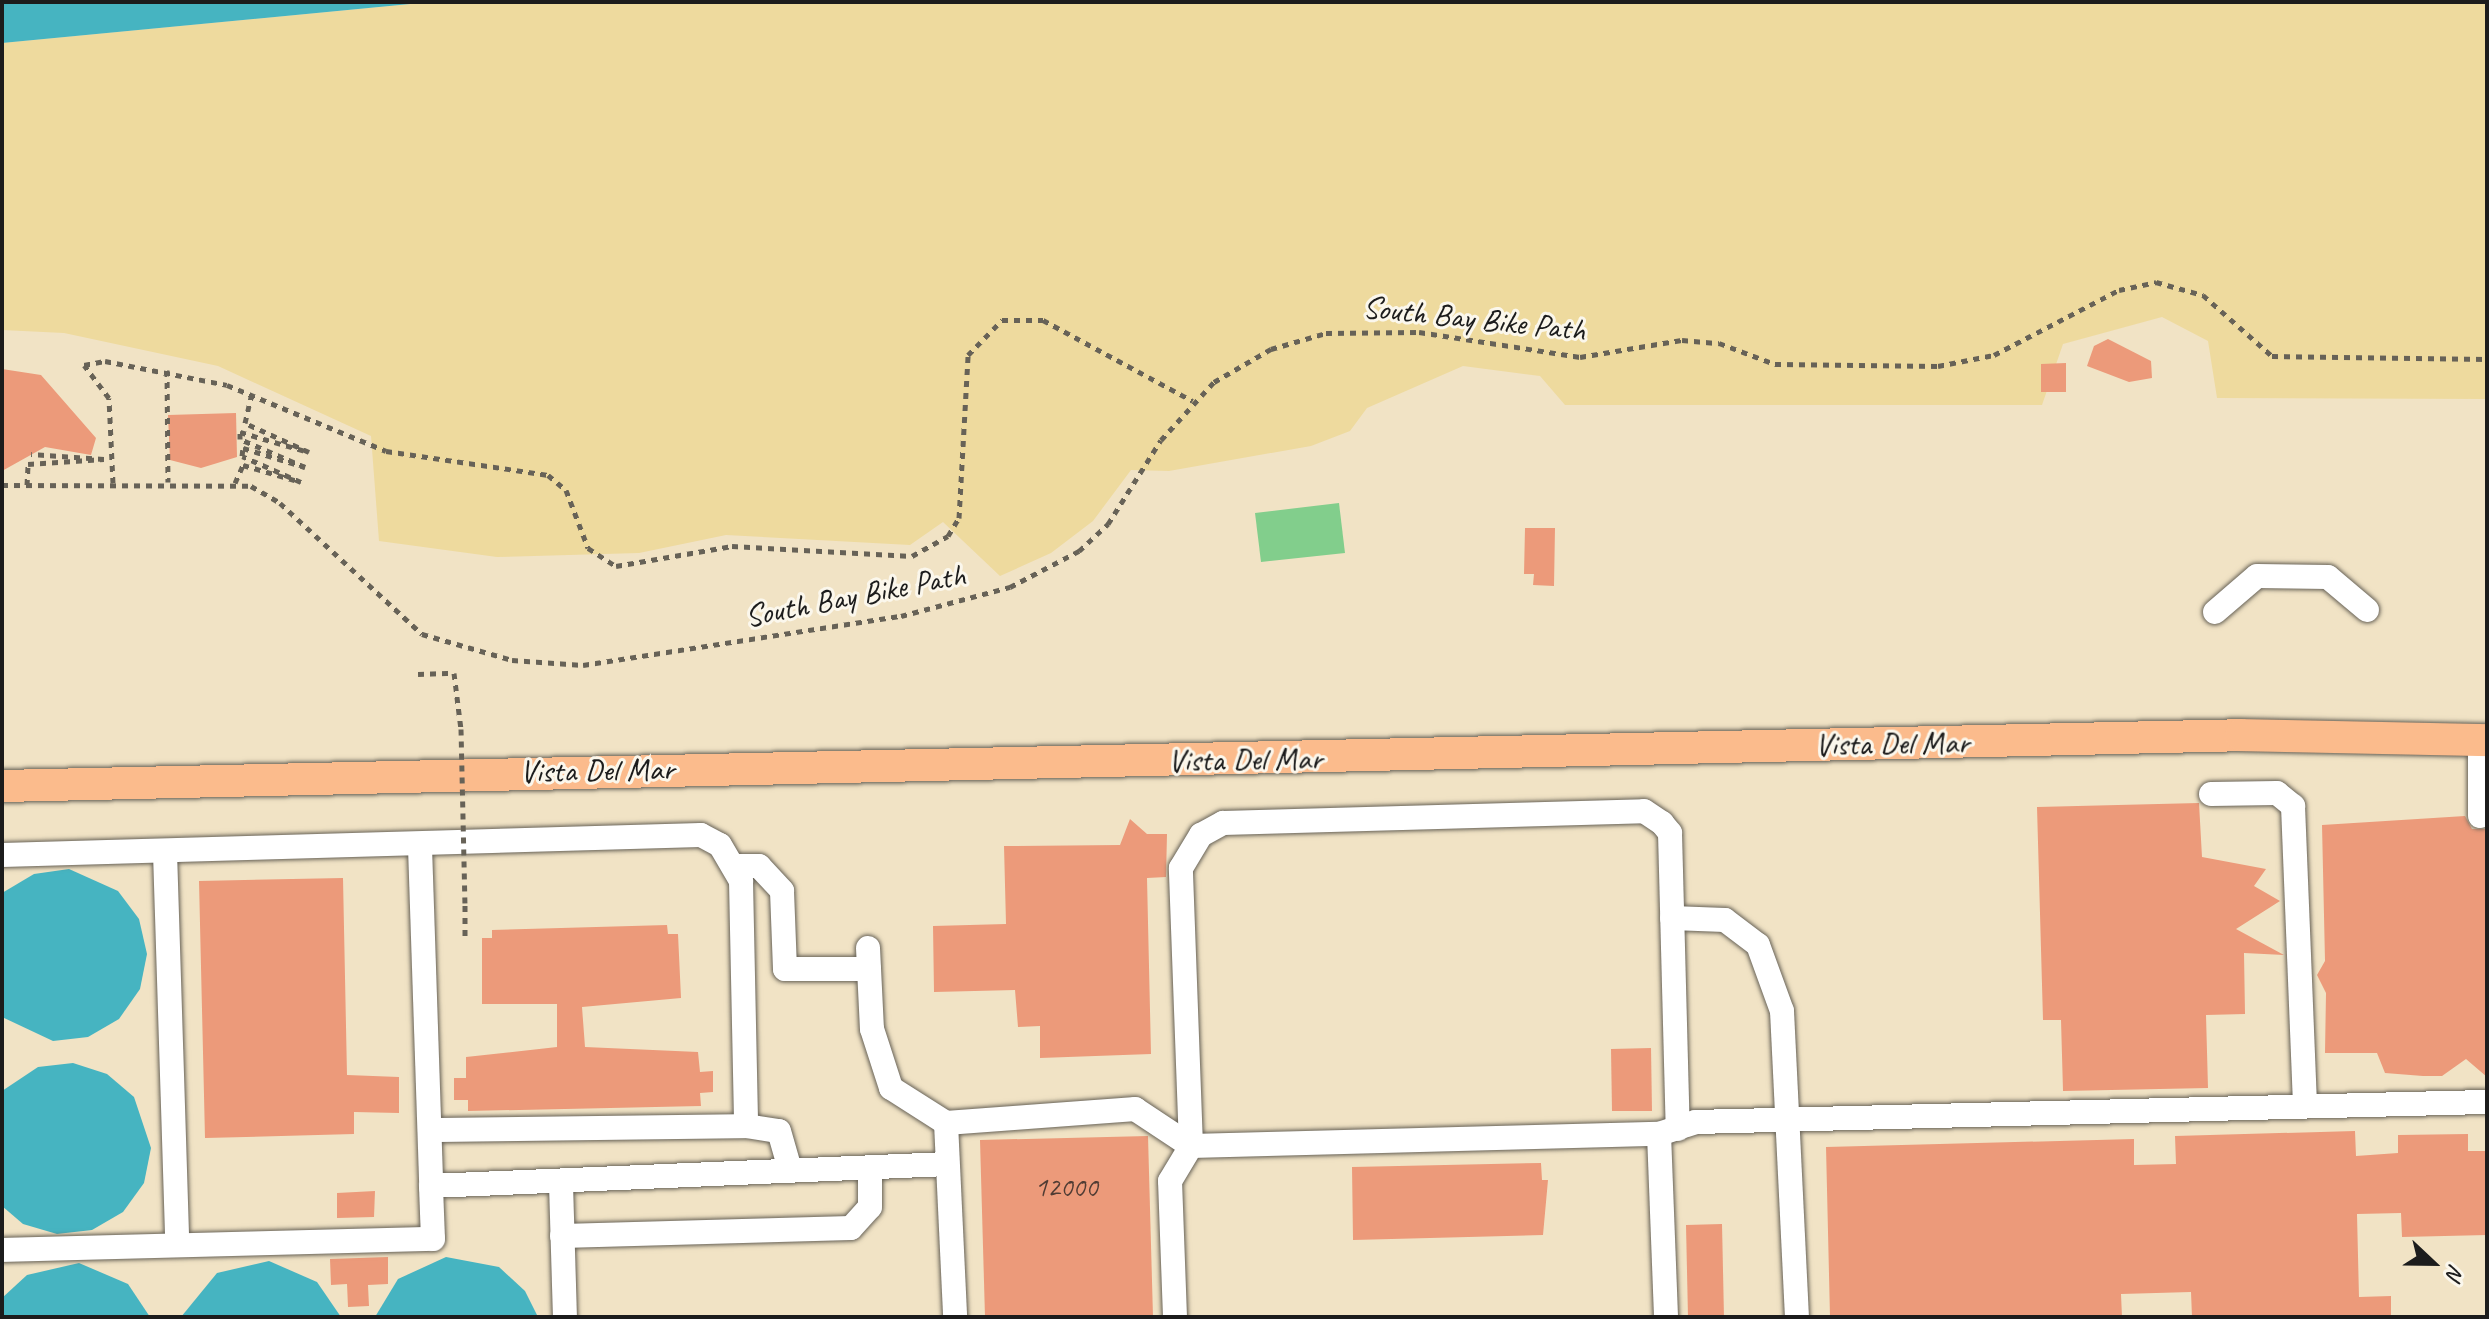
<!DOCTYPE html>
<html>
<head>
<meta charset="utf-8">
<style>
	body { margin:0 }
	#map { position:relative; width:2489px; height:1319px; overflow:hidden; background:#f1e3c5; font-family:Caveat,sans-serif }
	div>[style] { position:absolute }
	.green>* { inset:0; background:#82ce8c }
	.sand>* { inset:0; background:#eeda9e }
	.water>* { inset:0; background:#46b4c1 }
	.building>* { inset:0; background:#ec9a7a }
	.path>* { height:5px; margin-top:-2.5px; transform-origin:0; background:repeating-linear-gradient(90deg,#676257 0 6px,transparent 0 12px) }
	.roads { filter:drop-shadow(0 0 2px #676257) drop-shadow(0 0 2px #676257) }
	.minor>* { height:24px; margin:-12px; padding:0 12px; transform-origin:12px; border-radius:12px; background:#fff }
	.major>* { height:32px; margin:-16px; padding:0 16px; transform-origin:16px; border-radius:16px; background:#fbbb8c }
	.path-bridge>* { height:5px; margin-top:-2.5px; transform-origin:0; background:repeating-linear-gradient(90deg,#676257 0 6px,transparent 0 12px) }
	span { translate:-50% -50%; white-space:nowrap; text-align:center; line-height:1.15; -webkit-text-stroke:6px #fbf7ec; paint-order:stroke }
	.number-label { font-size:28px; color:#503c34 }
	.number-label span { -webkit-text-stroke-width:0 }
	.street-label { font-size:32px; color:#1c1c1c }
	.frame { position:absolute; inset:0; border:4px solid #1c1c1c; pointer-events:none }
	.north { position:absolute; left:2393px; top:1223px; width:80px; height:80px; -webkit-text-stroke:6px #fbf7ec; paint-order:stroke; rotate:112deg; font-size:22px; font-weight:700; line-height:32px; text-align:center; color:#1c1c1c }
	.north::after { content:''; display:block; margin:auto; width:28px; height:36px; background:#1c1c1c; clip-path:polygon(50% 0,100% 100%,50% 72%,0 100%) }
</style>
</head>
<body>
<div id="map">
	<div class="green">
		<div style="clip-path:polygon(1339px 503px,1345px 553px,1261px 562px,1255px 513px)"></div>
	</div>
	<div class="sand">
		<div style="clip-path:polygon(432px 2px,2487px 2px,2487px 399px,2217px 398px,2208px 341px,2162px 317px,2063px 344px,2042px 405px,1565px 405px,1540px 376px,1463px 366px,1367px 408px,1350px 431px,1311px 446px,1169px 471px,1131px 470px,1093px 521px,1051px 553px,1000px 576px,943px 522px,910px 545px,726px 535px,639px 553px,497px 557px,379px 541px,371px 436px,218px 366px,64px 333px,2px 330px,2px 43px)"></div>
	</div>
	<div class="water">
		<div style="clip-path:polygon(2px 2px,431px 2px,2px 43px)"></div>
		<div style="clip-path:polygon(69px 869px,118px 891px,139px 919px,147px 954px,140px 989px,119px 1019px,88px 1037px,53px 1041px,2px 1017px,2px 893px,34px 874px)"></div>
		<div style="clip-path:polygon(73px 1063px,107px 1074px,134px 1097px,151px 1148px,144px 1183px,123px 1212px,92px 1230px,57px 1234px,23px 1224px,2px 1206px,2px 1091px,38px 1067px)"></div>
		<div style="clip-path:polygon(446px 1257px,499px 1267px,525px 1291px,538px 1317px,375px 1317px,398px 1279px)"></div>
		<div style="clip-path:polygon(269px 1261px,317px 1282px,341px 1317px,181px 1317px,217px 1273px)"></div>
		<div style="clip-path:polygon(79px 1263px,128px 1284px,150px 1317px,2px 1317px,2px 1298px,27px 1275px)"></div>
	</div>
	<div class="building">
		<div style="clip-path:polygon(2108px 339px,2151px 361px,2152px 378px,2129px 382px,2087px 366px,2094px 346px)"></div>
		<div style="clip-path:polygon(2066px 363px,2066px 392px,2041px 392px,2041px 364px)"></div>
		<div style="clip-path:polygon(2px 369px,41px 375px,96px 438px,91px 455px,45px 447px,2px 471px)"></div>
		<div style="clip-path:polygon(236px 413px,237px 457px,201px 468px,170px 460px,168px 415px)"></div>
		<div style="clip-path:polygon(1525px 528px,1555px 528px,1554px 586px,1533px 585px,1534px 574px,1524px 574px)"></div>
		<div style="clip-path:polygon(2199px 803px,2202px 857px,2266px 869px,2254px 886px,2280px 901px,2236px 929px,2284px 955px,2244px 953px,2245px 1014px,2206px 1015px,2208px 1088px,2063px 1091px,2061px 1020px,2043px 1020px,2037px 807px)"></div>
		<div style="clip-path:polygon(2465px 816px,2472px 829px,2487px 829px,2487px 1077px,2466px 1059px,2442px 1076px,2423px 1076px,2385px 1073px,2377px 1053px,2325px 1053px,2326px 993px,2317px 975px,2325px 961px,2322px 825px)"></div>
		<div style="clip-path:polygon(1130px 819px,1147px 834px,1167px 834px,1166px 877px,1147px 878px,1151px 1054px,1040px 1058px,1040px 1026px,1018px 1027px,1015px 990px,934px 992px,933px 926px,1006px 924px,1004px 846px,1120px 845px)"></div>
		<div style="clip-path:polygon(343px 878px,347px 1075px,399px 1077px,399px 1113px,354px 1112px,354px 1134px,205px 1138px,199px 881px)"></div>
		<div style="clip-path:polygon(667px 925px,668px 934px,678px 934px,681px 998px,582px 1007px,585px 1047px,698px 1052px,700px 1072px,713px 1071px,713px 1092px,700px 1093px,701px 1106px,468px 1111px,468px 1100px,454px 1100px,454px 1078px,466px 1078px,466px 1057px,557px 1047px,557px 1004px,482px 1004px,482px 938px,492px 938px,492px 930px)"></div>
		<div style="clip-path:polygon(1651px 1048px,1652px 1111px,1612px 1111px,1611px 1049px)"></div>
		<div style="clip-path:polygon(2355px 1131px,2356px 1156px,2398px 1153px,2398px 1135px,2468px 1134px,2468px 1151px,2485px 1151px,2487px 1235px,2402px 1237px,2401px 1213px,2357px 1214px,2359px 1297px,2391px 1296px,2391px 1317px,2192px 1317px,2191px 1292px,2121px 1294px,2122px 1317px,1830px 1317px,1826px 1147px,2134px 1139px,2134px 1165px,2176px 1164px,2175px 1136px)"></div>
		<div style="clip-path:polygon(1148px 1136px,1153px 1317px,985px 1317px,980px 1140px)"></div>
		<div style="clip-path:polygon(1541px 1163px,1542px 1180px,1548px 1180px,1543px 1235px,1353px 1240px,1352px 1167px)"></div>
		<div style="clip-path:polygon(375px 1191px,374px 1217px,337px 1218px,337px 1193px)"></div>
		<div style="clip-path:polygon(1722px 1224px,1724px 1317px,1688px 1317px,1686px 1225px)"></div>
		<div style="clip-path:polygon(388px 1257px,388px 1284px,368px 1285px,369px 1306px,348px 1307px,347px 1284px,331px 1285px,330px 1259px)"></div>
	</div>
	<div class="path">
		<div style="left:167px;top:370px;width:112px;rotate:89.5deg"></div>
		<div style="left:113px;top:483px;width:85px;rotate:-92.7deg"></div>
		<div style="left:109px;top:398px;width:41px;rotate:-127.1deg"></div>
		<div style="left:84px;top:365px;width:21px;rotate:-11deg"></div>
		<div style="left:105px;top:361px;width:124px;rotate:11.1deg"></div>
		<div style="left:227px;top:385px;width:172px;rotate:22.5deg"></div>
		<div style="left:386px;top:451px;width:164px;rotate:8.4deg"></div>
		<div style="left:548px;top:475px;width:23px;rotate:40deg"></div>
		<div style="left:566px;top:490px;width:62px;rotate:69.2deg"></div>
		<div style="left:588px;top:548px;width:33px;rotate:33deg"></div>
		<div style="left:616px;top:566px;width:118px;rotate:-9.8deg"></div>
		<div style="left:732px;top:546px;width:180px;rotate:3.2deg"></div>
		<div style="left:912px;top:556px;width:41px;rotate:-29.1deg"></div>
		<div style="left:948px;top:536px;width:21px;rotate:-59deg"></div>
		<div style="left:959px;top:518px;width:163px;rotate:-86.8deg"></div>
		<div style="left:968px;top:355px;width:49px;rotate:-45.8deg"></div>
		<div style="left:1002px;top:320px;width:41px"></div>
		<div style="left:1043px;top:320px;width:170px;rotate:28.4deg"></div>
		<div style="left:235px;top:483px;width:20px;rotate:-66deg"></div>
		<div style="left:243px;top:465px;width:60px;rotate:16.3deg"></div>
		<div style="left:301px;top:482px;width:64px;rotate:-156.2deg"></div>
		<div style="left:242px;top:456px;width:8px;rotate:-83deg"></div>
		<div style="left:243px;top:448px;width:65px;rotate:17deg"></div>
		<div style="left:305px;top:467px;width:71px;rotate:-156.7deg"></div>
		<div style="left:240px;top:439px;width:7px;rotate:-90deg"></div>
		<div style="left:240px;top:432px;width:72px;rotate:16.2deg"></div>
		<div style="left:309px;top:452px;width:70px;rotate:-155.6deg"></div>
		<div style="left:245px;top:423px;width:27px;rotate:-77deg"></div>
		<div style="left:2px;top:485px;width:249px;rotate:0.2deg"></div>
		<div style="left:251px;top:486px;width:34px;rotate:30deg"></div>
		<div style="left:280px;top:503px;width:193px;rotate:42.7deg"></div>
		<div style="left:422px;top:634px;width:94px;rotate:16.1deg"></div>
		<div style="left:512px;top:660px;width:71px;rotate:4deg"></div>
		<div style="left:583px;top:665px;width:322px;rotate:-8.8deg"></div>
		<div style="left:901px;top:616px;width:113px;rotate:-14.9deg"></div>
		<div style="left:1010px;top:587px;width:78px;rotate:-27.6deg"></div>
		<div style="left:1079px;top:551px;width:40px;rotate:-43deg"></div>
		<div style="left:1108px;top:524px;width:99px;rotate:-57.8deg"></div>
		<div style="left:1161px;top:440px;width:79px;rotate:-47.6deg"></div>
		<div style="left:1214px;top:382px;width:66px;rotate:-30.1deg"></div>
		<div style="left:1271px;top:349px;width:57px;rotate:-16.2deg"></div>
		<div style="left:1326px;top:333px;width:93px;rotate:-0.6deg"></div>
		<div style="left:1419px;top:332px;width:163px;rotate:8.8deg"></div>
		<div style="left:1580px;top:357px;width:103px;rotate:-9.5deg"></div>
		<div style="left:1682px;top:340px;width:37px;rotate:5deg"></div>
		<div style="left:1719px;top:343px;width:60px;rotate:20.6deg"></div>
		<div style="left:1775px;top:364px;width:163px;rotate:0.7deg"></div>
		<div style="left:1938px;top:366px;width:57px;rotate:-11.1deg"></div>
		<div style="left:1994px;top:355px;width:141px;rotate:-27.5deg"></div>
		<div style="left:2119px;top:290px;width:38px;rotate:-12deg"></div>
		<div style="left:2156px;top:282px;width:49px;rotate:15.5deg"></div>
		<div style="left:2203px;top:295px;width:92px;rotate:41.5deg"></div>
		<div style="left:2272px;top:356px;width:215px;rotate:0.8deg"></div>
		<div style="left:27px;top:485px;width:21px;rotate:-87deg"></div>
		<div style="left:28px;top:464px;width:76px;rotate:-3.8deg"></div>
		<div style="left:104px;top:459px;width:73px;rotate:-176.1deg"></div>
		<div style="left:418px;top:674px;width:36px;rotate:-2deg"></div>
		<div style="left:454px;top:673px;width:56px;rotate:82.9deg"></div>
		<div style="left:465px;top:905px;width:32px;rotate:90deg"></div>
	</div>
	<div class="roads">
		<div class="minor">
			<div style="left:2215px;top:612px;width:55px;rotate:-40.6deg"></div>
			<div style="left:2257px;top:576px;width:71px;rotate:0.8deg"></div>
			<div style="left:2328px;top:577px;width:51px;rotate:40.2deg"></div>
			<div style="left:2211px;top:794px;width:66px;rotate:-0.9deg"></div>
			<div style="left:2277px;top:793px;width:21px;rotate:39deg"></div>
			<div style="left:2293px;top:806px;width:298px;rotate:87.7deg"></div>
			<div style="left:2480px;top:816px;width:76px;rotate:-90deg"></div>
			<div style="left:420px;top:847px;width:339px;rotate:88.1deg"></div>
			<div style="left:431px;top:1186px;width:516px;rotate:-2.44deg"></div>
			<div style="left:165px;top:852px;width:392px;rotate:88.2deg"></div>
			<div style="left:2px;top:855px;width:699px;rotate:-1.64deg"></div>
			<div style="left:701px;top:835px;width:21px;rotate:28deg"></div>
			<div style="left:720px;top:845px;width:42px;rotate:59.7deg"></div>
			<div style="left:741px;top:881px;width:245px;rotate:88.8deg"></div>
			<div style="left:746px;top:1126px;width:33px;rotate:9deg"></div>
			<div style="left:779px;top:1131px;width:40px;rotate:74deg"></div>
			<div style="left:736px;top:866px;width:23px"></div>
			<div style="left:759px;top:866px;width:34px;rotate:47deg"></div>
			<div style="left:782px;top:891px;width:78px;rotate:87.8deg"></div>
			<div style="left:785px;top:969px;width:84px"></div>
			<div style="left:1672px;top:918px;width:53px;rotate:2.2deg"></div>
			<div style="left:1725px;top:920px;width:41px;rotate:37.1deg"></div>
			<div style="left:1758px;top:945px;width:70px;rotate:70deg"></div>
			<div style="left:1782px;top:1011px;width:306px;rotate:87.2deg"></div>
			<div style="left:868px;top:948px;width:81px;rotate:87.2deg"></div>
			<div style="left:872px;top:1029px;width:62px;rotate:72.1deg"></div>
			<div style="left:891px;top:1088px;width:65px;rotate:32.5deg"></div>
			<div style="left:946px;top:1123px;width:190px;rotate:-4.2deg"></div>
			<div style="left:1135px;top:1109px;width:67px;rotate:33.5deg"></div>
			<div style="left:1191px;top:1146px;width:468px;rotate:-1.5deg"></div>
			<div style="left:1659px;top:1134px;width:38px;rotate:-18deg"></div>
			<div style="left:1695px;top:1122px;width:792px;rotate:-1.45deg"></div>
			<div style="left:946px;top:1123px;width:194px;rotate:87.3deg"></div>
			<div style="left:430px;top:1130px;width:316px;rotate:-0.7deg"></div>
			<div style="left:1659px;top:1134px;width:183px;rotate:87.8deg"></div>
			<div style="left:561px;top:1184px;width:133px;rotate:88.3deg"></div>
			<div style="left:562px;top:1236px;width:289px;rotate:-1.6deg"></div>
			<div style="left:851px;top:1228px;width:28px;rotate:-48deg"></div>
			<div style="left:870px;top:1207px;width:40px;rotate:-90deg"></div>
			<div style="left:2px;top:1250px;width:431px;rotate:-1.5deg"></div>
			<div style="left:433px;top:1239px;width:53px;rotate:-92.2deg"></div>
			<div style="left:1175px;top:1317px;width:136px;rotate:-92.1deg"></div>
			<div style="left:1170px;top:1181px;width:41px;rotate:-59deg"></div>
			<div style="left:1191px;top:1146px;width:278px;rotate:-92.1deg"></div>
			<div style="left:1181px;top:868px;width:39px;rotate:-59deg"></div>
			<div style="left:1201px;top:835px;width:25px;rotate:-29deg"></div>
			<div style="left:1223px;top:823px;width:421px;rotate:-1.6deg"></div>
			<div style="left:1644px;top:811px;width:22px;rotate:34deg"></div>
			<div style="left:1662px;top:823px;width:13px;rotate:51deg"></div>
			<div style="left:1670px;top:833px;width:296px;rotate:88.5deg"></div>
		</div>
		<div class="major">
			<div style="left:2px;top:786px;width:2240px;rotate:-1.3deg"></div>
			<div style="left:2241px;top:735px;width:246px;rotate:1.2deg"></div>
		</div>
	</div>
	<div class="path-bridge">
		<div style="left:461px;top:729px;width:176px;rotate:88.7deg"></div>
	</div>
	<div class="number-label">
		<span style="left:1066px;top:1187px">12000</span>
	</div>
	<div class="street-label">
		<span style="left:1474px;top:319px;rotate:6deg">South Bay Bike Path</span>
		<span style="left:855px;top:596px;rotate:-11deg">South Bay Bike Path</span>
		<span style="left:1892px;top:744px;rotate:-1deg">Vista Del Mar</span>
		<span style="left:1245px;top:760px;rotate:-1deg">Vista Del Mar</span>
		<span style="left:597px;top:771px;rotate:-1deg">Vista Del Mar</span>
	</div>
	<div class="frame"></div>
	<div class="north">N</div>
</div>
</body>
</html>
